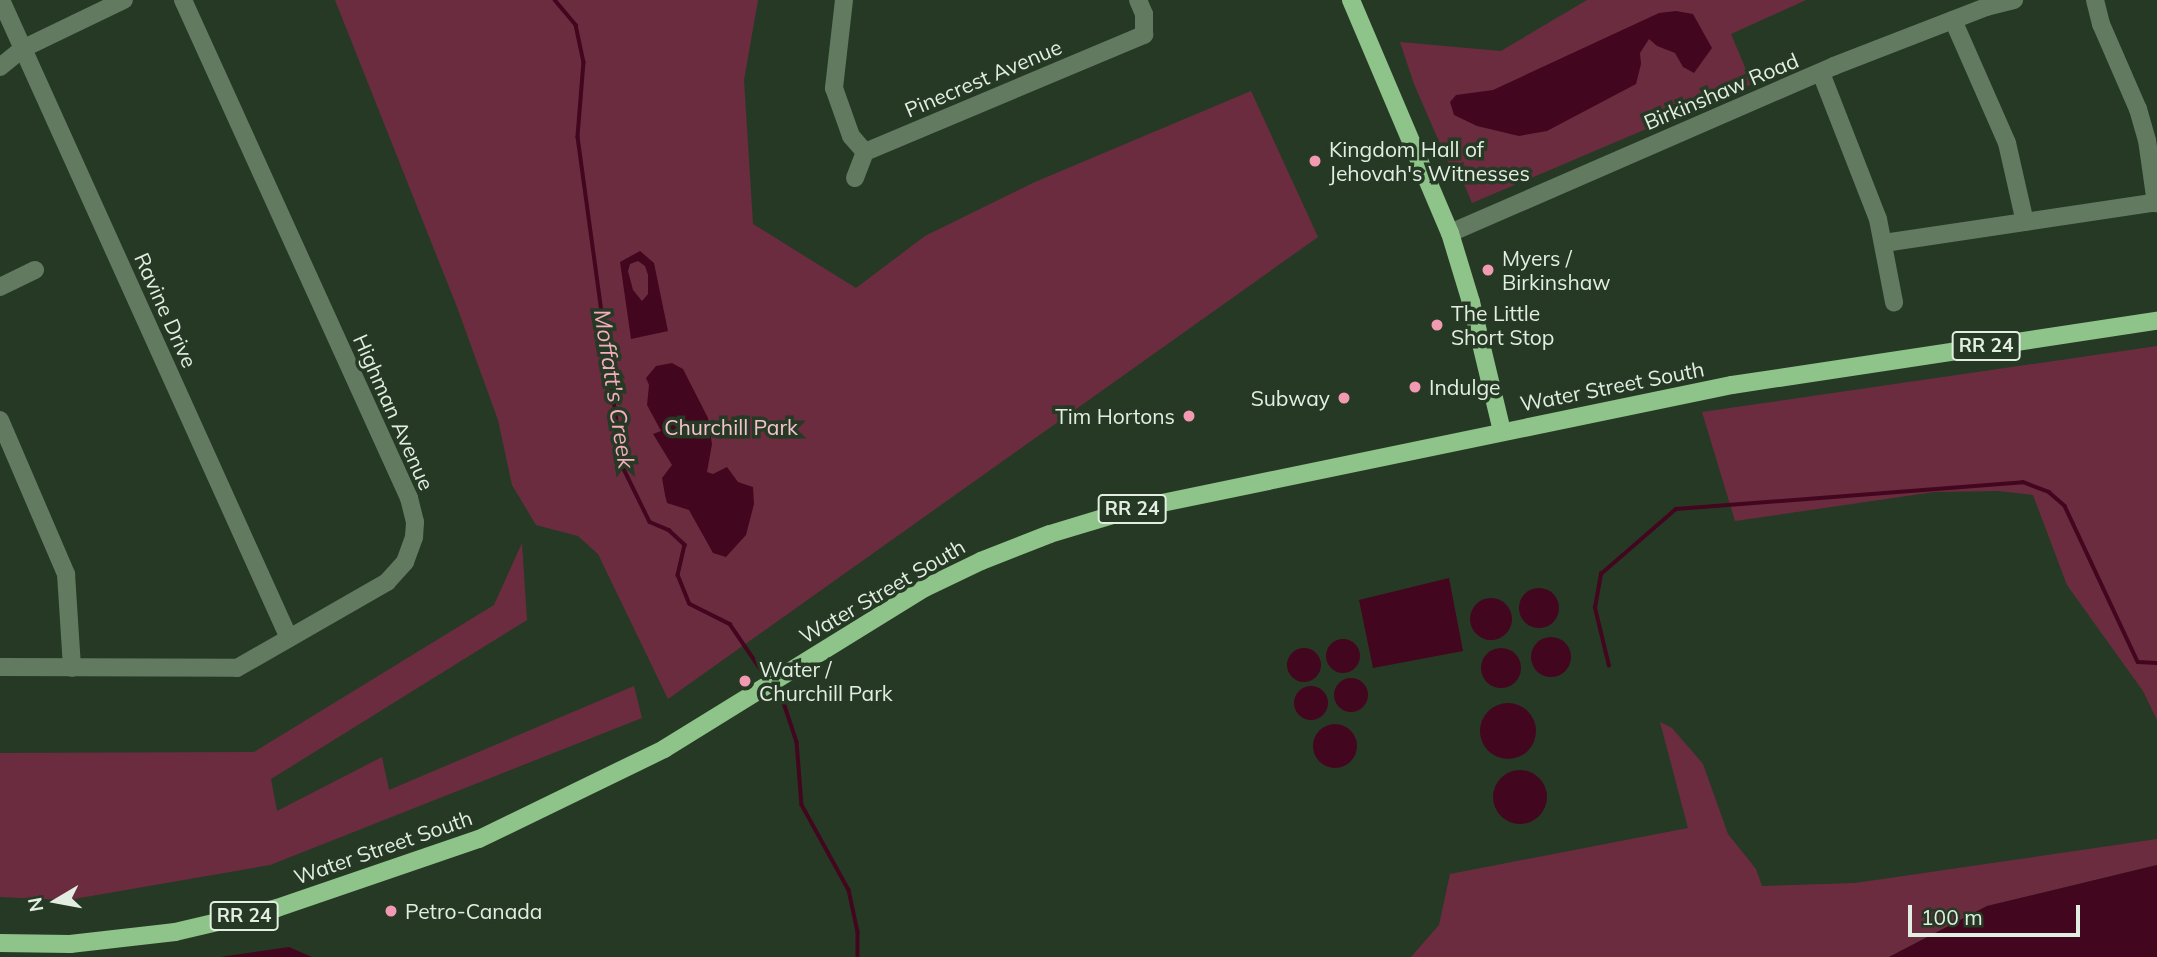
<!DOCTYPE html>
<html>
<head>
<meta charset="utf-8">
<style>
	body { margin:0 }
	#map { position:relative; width:2157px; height:957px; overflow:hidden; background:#263925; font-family:Mulish,sans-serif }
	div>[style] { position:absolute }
	.green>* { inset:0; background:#6c2c40 }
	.water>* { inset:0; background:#43061f }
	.round { border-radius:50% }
	.stream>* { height:3.5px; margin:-1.75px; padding:0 1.75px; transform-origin:1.75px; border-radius:1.75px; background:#43061f }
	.minor>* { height:18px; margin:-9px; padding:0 9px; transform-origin:9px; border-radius:9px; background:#627b60 }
	.major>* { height:18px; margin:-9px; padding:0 9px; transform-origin:9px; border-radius:9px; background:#8ec389 }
	.dots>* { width:19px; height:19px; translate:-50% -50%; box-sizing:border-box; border:4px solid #263925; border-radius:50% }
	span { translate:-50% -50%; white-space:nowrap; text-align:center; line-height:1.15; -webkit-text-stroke:7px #263925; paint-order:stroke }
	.shield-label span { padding:2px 5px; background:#263925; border:2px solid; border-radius:5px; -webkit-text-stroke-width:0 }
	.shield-label { font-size:19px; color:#e2eee1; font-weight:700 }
	.street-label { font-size:21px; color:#e2eee1 }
	.poi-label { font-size:21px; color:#e2eee1 }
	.left { translate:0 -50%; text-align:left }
	.right { translate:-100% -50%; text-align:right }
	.park-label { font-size:21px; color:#f5c3cf }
	.water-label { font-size:23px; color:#f6adbf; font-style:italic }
	.north { position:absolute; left:21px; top:866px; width:70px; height:70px; -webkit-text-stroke:5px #263925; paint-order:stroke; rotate:260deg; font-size:19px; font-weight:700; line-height:28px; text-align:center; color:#e2eee1 }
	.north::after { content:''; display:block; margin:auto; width:24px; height:32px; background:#e2eee1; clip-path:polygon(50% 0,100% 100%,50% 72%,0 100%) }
	.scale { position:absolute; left:1908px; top:905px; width:172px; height:32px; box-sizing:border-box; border:4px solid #e2eee1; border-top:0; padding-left:9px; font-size:21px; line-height:24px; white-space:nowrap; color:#e2eee1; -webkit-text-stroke:5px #263925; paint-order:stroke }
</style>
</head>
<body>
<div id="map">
	<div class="green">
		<div style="clip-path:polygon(335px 0,758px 0,744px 80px,753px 224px,856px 288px,925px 236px,1035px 182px,1251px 91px,1318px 237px,668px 699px,598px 554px,578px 536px,536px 525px,512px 485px,498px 420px,457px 307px)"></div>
		<div style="clip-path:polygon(1587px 0,1806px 0,1731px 34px,1752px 84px,1472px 203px,1465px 186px,1451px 169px,1414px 84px,1400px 42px,1501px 51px)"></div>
		<div style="clip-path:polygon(2157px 346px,2157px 720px,2143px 691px,2067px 585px,2033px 495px,1999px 491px,1934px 492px,1735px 521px,1702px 412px)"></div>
		<div style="clip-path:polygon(522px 543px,527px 620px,271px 779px,277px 811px,382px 757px,389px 790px,634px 686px,642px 718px,270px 865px,68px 900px,0 897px,0 753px,254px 752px,494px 605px)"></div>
		<div style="clip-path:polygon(1660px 722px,1672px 728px,1703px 764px,1728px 834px,1756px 869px,1762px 886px,1855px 883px,2157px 839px,2157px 865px,1987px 906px,1889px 957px,1411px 957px,1439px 925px,1450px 874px,1688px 828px)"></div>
	</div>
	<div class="water">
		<div style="clip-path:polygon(1676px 11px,1693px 14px,1712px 48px,1694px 73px,1683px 67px,1675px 53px,1657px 46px,1649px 39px,1640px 53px,1641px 64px,1636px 84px,1547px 131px,1519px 136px,1477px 126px,1454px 115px,1450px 102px,1456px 95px,1493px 90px,1659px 13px)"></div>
		<div style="clip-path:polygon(evenodd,640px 251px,654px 263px,668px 331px,631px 339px,620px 262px,640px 251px,638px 261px,645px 266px,648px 275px,648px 294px,642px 301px,633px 290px,628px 271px,630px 264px,638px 261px)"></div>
		<div style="clip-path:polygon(672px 363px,683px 369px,708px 418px,712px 444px,707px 472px,713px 474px,727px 467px,738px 482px,753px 487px,754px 504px,746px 535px,726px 557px,713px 553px,689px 510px,667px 503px,665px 495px,662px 478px,672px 465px,653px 434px,661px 431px,647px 405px,649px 385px,646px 378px,656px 366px)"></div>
		<div style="clip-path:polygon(1449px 578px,1463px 651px,1373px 668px,1359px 600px)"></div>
		<div class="round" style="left:1519px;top:588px;width:40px;height:40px"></div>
		<div class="round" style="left:1470px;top:598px;width:42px;height:42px"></div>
		<div class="round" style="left:1531px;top:637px;width:40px;height:40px"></div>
		<div class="round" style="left:1326px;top:639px;width:34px;height:34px"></div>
		<div class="round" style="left:1481px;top:648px;width:40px;height:40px"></div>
		<div class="round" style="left:1287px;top:648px;width:34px;height:34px"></div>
		<div class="round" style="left:1334px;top:678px;width:34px;height:34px"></div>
		<div class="round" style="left:1294px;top:686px;width:34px;height:34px"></div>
		<div class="round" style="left:1480px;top:703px;width:56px;height:56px"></div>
		<div class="round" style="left:1313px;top:724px;width:44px;height:44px"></div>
		<div class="round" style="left:1493px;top:770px;width:54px;height:54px"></div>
		<div style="clip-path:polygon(2157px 865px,2157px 957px,1889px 957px,1987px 906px)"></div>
		<div style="clip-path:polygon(289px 947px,312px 957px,220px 957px)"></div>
	</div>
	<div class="stream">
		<div style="left:555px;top:0;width:33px;rotate:50deg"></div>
		<div style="left:576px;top:25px;width:38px;rotate:78deg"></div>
		<div style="left:584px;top:62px;width:75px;rotate:94.6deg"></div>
		<div style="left:578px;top:137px;width:333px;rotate:82.2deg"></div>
		<div style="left:623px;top:467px;width:61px;rotate:63.9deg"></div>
		<div style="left:650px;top:522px;width:21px;rotate:23deg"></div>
		<div style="left:669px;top:530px;width:22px;rotate:43deg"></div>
		<div style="left:685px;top:545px;width:31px;rotate:103deg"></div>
		<div style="left:678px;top:575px;width:31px;rotate:68deg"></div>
		<div style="left:690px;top:604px;width:45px;rotate:26.6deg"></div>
		<div style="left:730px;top:624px;width:68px;rotate:55.8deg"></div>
		<div style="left:1609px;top:666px;width:60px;rotate:-103.6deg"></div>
		<div style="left:1595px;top:608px;width:35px;rotate:-80deg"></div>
		<div style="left:1601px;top:574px;width:99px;rotate:-40.9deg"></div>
		<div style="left:1676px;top:509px;width:348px;rotate:-4.4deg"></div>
		<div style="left:2023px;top:482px;width:28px;rotate:21deg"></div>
		<div style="left:2049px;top:492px;width:21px;rotate:41deg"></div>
		<div style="left:2065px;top:506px;width:172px;rotate:64.9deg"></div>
		<div style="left:2138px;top:662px;width:19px;rotate:3deg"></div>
		<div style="left:775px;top:689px;width:17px;rotate:57deg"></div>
		<div style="left:784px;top:703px;width:41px;rotate:71.6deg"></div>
		<div style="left:797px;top:742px;width:63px;rotate:85.5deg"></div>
		<div style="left:802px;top:805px;width:97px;rotate:61.1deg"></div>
		<div style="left:849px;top:890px;width:43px;rotate:77.9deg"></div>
		<div style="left:858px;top:932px;width:25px;rotate:90deg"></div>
	</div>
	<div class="minor">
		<div style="left:1px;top:0;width:700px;rotate:65.71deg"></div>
		<div style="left:844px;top:0;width:89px;rotate:96.5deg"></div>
		<div style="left:834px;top:88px;width:51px;rotate:70.5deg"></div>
		<div style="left:851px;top:136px;width:21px;rotate:49deg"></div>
		<div style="left:2095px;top:0;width:25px;rotate:76deg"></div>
		<div style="left:2101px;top:24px;width:93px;rotate:66.5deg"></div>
		<div style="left:2138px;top:109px;width:32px;rotate:74deg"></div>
		<div style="left:2147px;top:140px;width:64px;rotate:81.9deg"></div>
		<div style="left:1953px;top:20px;width:134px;rotate:66.3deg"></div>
		<div style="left:2007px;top:143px;width:81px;rotate:77.2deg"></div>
		<div style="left:0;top:67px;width:28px;rotate:-39deg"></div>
		<div style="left:22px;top:49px;width:113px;rotate:-25.7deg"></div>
		<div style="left:1821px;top:73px;width:157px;rotate:68.7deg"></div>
		<div style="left:1878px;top:219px;width:85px;rotate:79.1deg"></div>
		<div style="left:855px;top:178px;width:28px;rotate:-69deg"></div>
		<div style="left:865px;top:152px;width:303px;rotate:-22.8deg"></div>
		<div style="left:1144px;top:35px;width:21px;rotate:-90deg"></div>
		<div style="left:1144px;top:14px;width:15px;rotate:-113deg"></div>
		<div style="left:1450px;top:233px;width:419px;rotate:-23.5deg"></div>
		<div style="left:1834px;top:66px;width:163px;rotate:-21.2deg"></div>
		<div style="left:1986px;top:7px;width:29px;rotate:-14deg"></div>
		<div style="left:1884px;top:243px;width:276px;rotate:-8.5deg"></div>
		<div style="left:0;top:287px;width:39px;rotate:-26deg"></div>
		<div style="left:0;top:420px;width:168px;rotate:66.8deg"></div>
		<div style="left:66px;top:574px;width:94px;rotate:86.3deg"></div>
		<div style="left:0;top:667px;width:237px;rotate:0.2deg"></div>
		<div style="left:237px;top:668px;width:173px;rotate:-29.8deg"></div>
		<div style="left:387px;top:582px;width:27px;rotate:-48deg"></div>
		<div style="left:405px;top:562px;width:27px;rotate:-70deg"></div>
		<div style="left:414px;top:537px;width:15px;rotate:-86deg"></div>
		<div style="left:415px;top:522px;width:25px;rotate:-104deg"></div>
		<div style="left:409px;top:498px;width:547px;rotate:-114.41deg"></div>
	</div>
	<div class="major">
		<div style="left:1351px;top:0;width:253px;rotate:67deg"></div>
		<div style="left:1450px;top:233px;width:72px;rotate:73.1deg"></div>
		<div style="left:1471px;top:302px;width:133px;rotate:76.5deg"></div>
		<div style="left:0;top:943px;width:70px;rotate:0.8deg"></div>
		<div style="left:70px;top:944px;width:106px;rotate:-6.5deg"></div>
		<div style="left:175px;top:932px;width:105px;rotate:-13.2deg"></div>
		<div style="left:277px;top:908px;width:213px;rotate:-18.9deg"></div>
		<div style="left:479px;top:839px;width:206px;rotate:-25.9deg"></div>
		<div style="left:664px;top:749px;width:307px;rotate:-31.7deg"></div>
		<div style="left:925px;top:588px;width:62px;rotate:-25.7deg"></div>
		<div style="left:981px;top:561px;width:74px;rotate:-21.4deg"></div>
		<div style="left:1050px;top:534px;width:87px;rotate:-16.8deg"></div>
		<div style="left:1133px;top:509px;width:612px;rotate:-11.7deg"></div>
		<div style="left:1732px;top:385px;width:430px;rotate:-8.6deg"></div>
	</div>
	<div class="dots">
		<div style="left:1315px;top:161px;background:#f19ab1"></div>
		<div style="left:1488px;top:270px;background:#f19ab1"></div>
		<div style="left:1437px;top:325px;background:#f19ab1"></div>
		<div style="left:1415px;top:387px;background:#f19ab1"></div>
		<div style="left:1344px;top:398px;background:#f19ab1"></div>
		<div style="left:1189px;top:416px;background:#f19ab1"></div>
		<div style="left:745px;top:681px;background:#f19ab1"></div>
		<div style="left:391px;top:911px;background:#f19ab1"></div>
	</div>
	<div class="shield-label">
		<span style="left:1986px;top:346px">RR 24</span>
		<span style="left:1132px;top:509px">RR 24</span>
		<span style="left:244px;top:916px">RR 24</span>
	</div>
	<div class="street-label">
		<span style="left:983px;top:78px;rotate:-23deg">Pinecrest Avenue</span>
		<span style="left:1721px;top:91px;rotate:-23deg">Birkinshaw Road</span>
		<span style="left:166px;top:310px;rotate:66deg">Ravine Drive</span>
		<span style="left:1612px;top:386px;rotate:-11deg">Water Street South</span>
		<span style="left:394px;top:412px;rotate:66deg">Highman Avenue</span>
		<span style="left:882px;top:591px;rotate:-30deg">Water Street South</span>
		<span style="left:383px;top:847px;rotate:-19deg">Water Street South</span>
	</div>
	<div class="poi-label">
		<span class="left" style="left:1329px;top:161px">Kingdom Hall of<br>Jehovah's Witnesses</span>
		<span class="left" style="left:1502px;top:270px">Myers /<br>Birkinshaw</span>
		<span class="left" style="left:1451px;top:325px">The Little<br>Short Stop</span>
		<span class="left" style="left:1429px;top:387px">Indulge</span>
		<span class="right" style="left:1330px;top:398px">Subway</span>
		<span class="right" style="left:1175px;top:416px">Tim Hortons</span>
		<span class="left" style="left:759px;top:681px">Water /<br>Churchill Park</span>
		<span class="left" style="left:405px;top:911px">Petro-Canada</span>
	</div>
	<div class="park-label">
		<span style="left:731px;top:427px">Churchill Park</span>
	</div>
	<div class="water-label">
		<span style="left:614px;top:389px;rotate:81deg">Moffatt's Creek</span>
	</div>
	<div class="north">N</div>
	<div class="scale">100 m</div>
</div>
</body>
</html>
